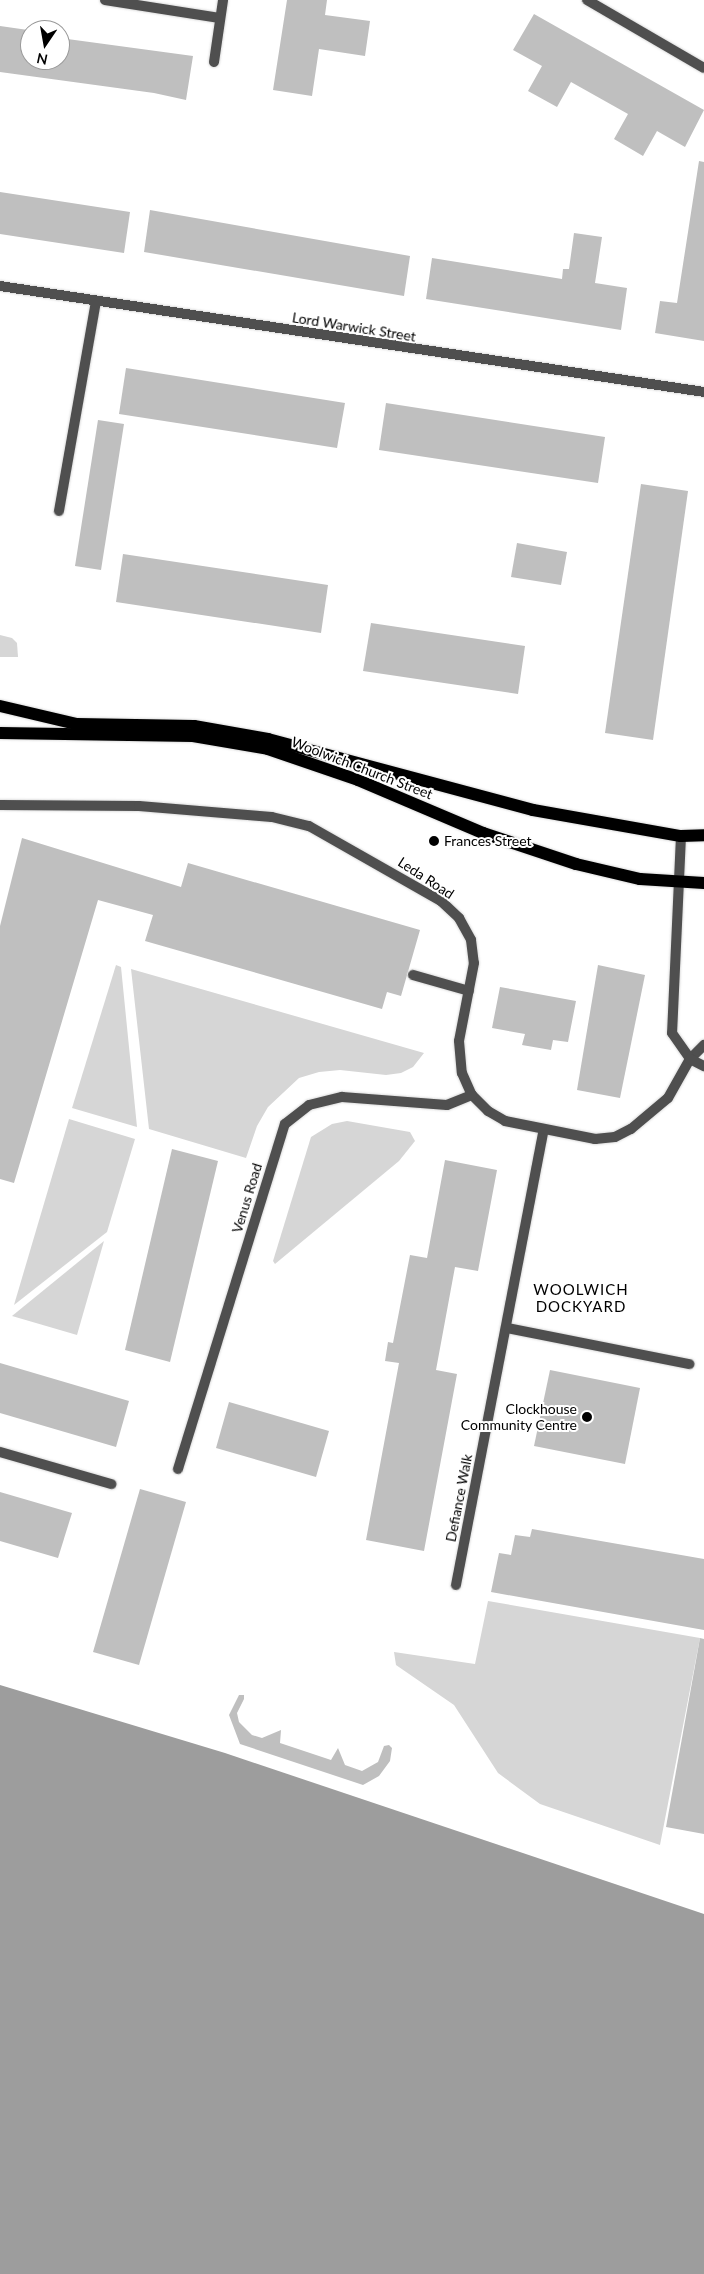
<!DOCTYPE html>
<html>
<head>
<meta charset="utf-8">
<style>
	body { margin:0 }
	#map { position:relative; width:704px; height:2274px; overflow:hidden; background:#fff; font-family:Lato,sans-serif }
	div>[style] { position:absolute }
	.green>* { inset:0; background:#d6d6d6 }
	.water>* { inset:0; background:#9d9d9d }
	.building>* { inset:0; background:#bfbfbf }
	.roads { filter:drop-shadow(0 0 1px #dbdbdb) drop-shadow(0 0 1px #dbdbdb) }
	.service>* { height:10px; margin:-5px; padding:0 5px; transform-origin:5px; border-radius:5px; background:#4f4f4f }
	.pedestrian>* { height:10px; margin:-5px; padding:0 5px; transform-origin:5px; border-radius:5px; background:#4f4f4f }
	.minor>* { height:10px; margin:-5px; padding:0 5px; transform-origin:5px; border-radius:5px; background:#4f4f4f }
	.primary>* { height:12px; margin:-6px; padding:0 6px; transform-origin:6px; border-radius:6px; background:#000 }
	.dots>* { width:14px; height:14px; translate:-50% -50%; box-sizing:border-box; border:2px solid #fff; border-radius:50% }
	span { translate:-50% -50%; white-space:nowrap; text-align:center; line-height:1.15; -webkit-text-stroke:4px #fff; paint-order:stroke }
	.street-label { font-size:14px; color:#000 }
	.poi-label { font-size:14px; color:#000 }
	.left { translate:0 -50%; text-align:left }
	.right { translate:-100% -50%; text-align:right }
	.neighbourhood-label { font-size:15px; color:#000; letter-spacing:1px }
	.north { position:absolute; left:20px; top:20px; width:50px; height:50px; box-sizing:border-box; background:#fff; border:1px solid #999; border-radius:50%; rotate:192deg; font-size:14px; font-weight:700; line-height:20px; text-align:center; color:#000 }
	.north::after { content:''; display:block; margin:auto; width:18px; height:22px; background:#000; clip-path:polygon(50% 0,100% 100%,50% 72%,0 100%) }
</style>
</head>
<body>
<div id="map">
	<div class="green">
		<div style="clip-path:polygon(0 635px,12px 638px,17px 643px,18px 657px,0 657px)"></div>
		<div style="clip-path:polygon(116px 965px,121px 967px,137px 1127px,72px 1108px)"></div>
		<div style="clip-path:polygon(131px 969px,424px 1053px,413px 1067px,401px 1073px,386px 1075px,340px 1070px,319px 1072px,299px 1078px,268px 1107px,257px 1126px,246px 1158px,149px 1129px)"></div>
		<div style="clip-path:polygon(69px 1119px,135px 1139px,107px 1232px,14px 1305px)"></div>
		<div style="clip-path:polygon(347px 1121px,410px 1132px,415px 1141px,399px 1161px,275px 1264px,273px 1261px,311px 1137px,332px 1124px)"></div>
		<div style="clip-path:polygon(104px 1241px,77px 1335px,12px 1316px)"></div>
		<div style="clip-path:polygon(488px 1601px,700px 1638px,660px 1845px,540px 1804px,498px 1773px,454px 1705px,396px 1665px,394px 1652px,475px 1664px)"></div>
	</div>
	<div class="water">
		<div style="clip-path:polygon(0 1685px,225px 1753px,704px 1914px,704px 2274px,0 2274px)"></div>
	</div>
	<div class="building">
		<div style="clip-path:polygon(287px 0,327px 0,325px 15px,370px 21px,365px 56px,319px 49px,312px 96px,273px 90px)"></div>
		<div style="clip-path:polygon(534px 14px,704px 110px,685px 147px,657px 131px,643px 156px,614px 139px,628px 114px,571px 82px,557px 107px,528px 91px,542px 66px,513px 50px)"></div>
		<div style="clip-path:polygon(0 26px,28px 30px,30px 60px,60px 60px,60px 38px,193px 56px,186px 100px,154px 93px,0 72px)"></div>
		<div style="clip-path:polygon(699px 161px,704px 162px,704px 341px,655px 333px,660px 301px,677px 303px)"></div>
		<div style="clip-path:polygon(0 192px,130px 212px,124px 253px,0 234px)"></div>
		<div style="clip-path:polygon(150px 210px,410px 256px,404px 296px,144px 252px)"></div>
		<div style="clip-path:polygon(574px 233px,602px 237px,595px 283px,627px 288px,621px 330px,426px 299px,432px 258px,562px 279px,563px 269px,569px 269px)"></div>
		<div style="clip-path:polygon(126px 368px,345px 403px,337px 448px,119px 414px)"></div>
		<div style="clip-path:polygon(386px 403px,605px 437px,598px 483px,379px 450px)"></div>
		<div style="clip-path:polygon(98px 420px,124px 424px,101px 570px,75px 566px)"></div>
		<div style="clip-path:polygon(641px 484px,688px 491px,653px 740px,605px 733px)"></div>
		<div style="clip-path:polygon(517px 543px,567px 552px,561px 585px,511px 577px)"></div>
		<div style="clip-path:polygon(123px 554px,328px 585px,321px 633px,116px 602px)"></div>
		<div style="clip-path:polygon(371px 623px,525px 646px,518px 694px,363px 671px)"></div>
		<div style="clip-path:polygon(22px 838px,181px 887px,188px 863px,420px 930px,401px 996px,387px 992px,382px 1009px,145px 941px,153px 915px,98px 900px,14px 1183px,0 1179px,0 926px)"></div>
		<div style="clip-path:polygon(598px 965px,645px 975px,620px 1098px,577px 1090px)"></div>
		<div style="clip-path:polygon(500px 987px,576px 1001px,568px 1042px,553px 1040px,551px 1050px,522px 1045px,525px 1034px,492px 1028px)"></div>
		<div style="clip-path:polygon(172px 1149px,218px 1161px,170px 1362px,125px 1350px)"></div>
		<div style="clip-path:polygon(445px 1160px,497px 1170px,478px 1271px,455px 1267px,436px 1370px,457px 1374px,424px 1551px,366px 1540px,399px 1363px,385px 1361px,388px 1342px,393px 1343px,410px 1255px,427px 1258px)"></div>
		<div style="clip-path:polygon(0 1363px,129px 1401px,116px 1447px,0 1413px)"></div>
		<div style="clip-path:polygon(550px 1370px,640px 1388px,625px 1464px,534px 1446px)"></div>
		<div style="clip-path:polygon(229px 1402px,329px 1431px,316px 1477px,216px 1448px)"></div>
		<div style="clip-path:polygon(140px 1489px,186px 1502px,139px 1665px,93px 1652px)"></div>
		<div style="clip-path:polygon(0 1492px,72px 1513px,58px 1558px,0 1541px)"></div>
		<div style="clip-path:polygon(532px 1529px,704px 1559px,704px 1630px,491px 1592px,499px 1553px,511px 1555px,515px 1535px,530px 1537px)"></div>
		<div style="clip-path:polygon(700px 1638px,704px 1639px,704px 1834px,666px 1827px)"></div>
		<div style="clip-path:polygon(239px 1695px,244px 1695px,244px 1699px,237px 1713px,239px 1722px,252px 1735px,262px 1738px,281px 1730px,280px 1743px,331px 1760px,338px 1748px,345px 1765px,362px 1771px,378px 1762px,384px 1746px,389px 1745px,392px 1748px,390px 1761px,379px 1776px,363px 1785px,240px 1744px,229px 1715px)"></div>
	</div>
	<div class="roads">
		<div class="service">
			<div style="left:59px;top:511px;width:213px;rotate:-80deg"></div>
			<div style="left:413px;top:975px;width:58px;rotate:15.9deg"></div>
		</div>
		<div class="pedestrian">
			<div style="left:507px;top:1328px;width:186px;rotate:11.2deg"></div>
			<div style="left:0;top:1452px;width:116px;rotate:16.1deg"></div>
			<div style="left:456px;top:1585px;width:464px;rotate:-79.1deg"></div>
		</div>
		<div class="minor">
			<div style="left:105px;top:0;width:116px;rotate:8.9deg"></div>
			<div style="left:587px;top:0;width:135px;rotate:30.2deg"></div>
			<div style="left:214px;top:62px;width:63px;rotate:-81.7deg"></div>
			<div style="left:0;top:286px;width:712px;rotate:8.56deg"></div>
			<div style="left:0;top:805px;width:139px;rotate:0.4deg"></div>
			<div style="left:139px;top:806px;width:133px;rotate:4.7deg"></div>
			<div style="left:272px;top:817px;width:38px;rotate:14deg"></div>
			<div style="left:309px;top:826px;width:152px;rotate:29.6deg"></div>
			<div style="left:441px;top:901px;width:25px;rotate:43deg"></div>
			<div style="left:459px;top:918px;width:25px;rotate:61deg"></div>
			<div style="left:471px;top:940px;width:23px;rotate:83deg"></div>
			<div style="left:474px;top:963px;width:79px;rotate:100.9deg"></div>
			<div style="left:459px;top:1041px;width:32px;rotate:85deg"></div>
			<div style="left:462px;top:1073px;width:24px;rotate:66deg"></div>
			<div style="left:472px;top:1095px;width:23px;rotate:45deg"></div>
			<div style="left:488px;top:1111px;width:20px;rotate:30deg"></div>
			<div style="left:505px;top:1121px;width:92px;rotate:11.3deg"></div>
			<div style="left:595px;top:1139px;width:20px;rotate:-6deg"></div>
			<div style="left:615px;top:1137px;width:18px;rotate:-27deg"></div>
			<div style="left:631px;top:1129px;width:48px;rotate:-40deg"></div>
			<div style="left:668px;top:1098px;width:45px;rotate:-60.6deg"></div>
			<div style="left:690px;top:1059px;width:20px;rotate:-45deg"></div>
			<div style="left:681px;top:836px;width:197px;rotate:92.6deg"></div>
			<div style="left:672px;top:1033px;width:32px;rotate:55deg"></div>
			<div style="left:690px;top:1059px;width:16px;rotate:27deg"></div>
			<div style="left:178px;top:1469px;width:361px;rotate:-72.8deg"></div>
			<div style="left:285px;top:1124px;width:31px;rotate:-38deg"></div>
			<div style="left:309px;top:1105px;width:34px;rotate:-14deg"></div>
			<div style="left:342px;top:1097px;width:105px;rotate:4.4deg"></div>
			<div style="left:447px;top:1105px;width:27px;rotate:-22deg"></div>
		</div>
		<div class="primary">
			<div style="left:0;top:706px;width:79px;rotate:13.2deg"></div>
			<div style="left:77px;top:724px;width:117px;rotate:1deg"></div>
			<div style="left:194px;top:726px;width:75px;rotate:10deg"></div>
			<div style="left:268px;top:739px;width:274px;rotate:15deg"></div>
			<div style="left:533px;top:810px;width:150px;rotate:10deg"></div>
			<div style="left:681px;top:836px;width:23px;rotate:-2deg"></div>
			<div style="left:0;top:733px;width:193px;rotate:0.9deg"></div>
			<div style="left:193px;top:736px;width:76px;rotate:9.8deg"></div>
			<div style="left:268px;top:749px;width:95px;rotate:19deg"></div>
			<div style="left:358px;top:780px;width:136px;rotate:23deg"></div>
			<div style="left:483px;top:833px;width:98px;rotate:18.4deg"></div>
			<div style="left:576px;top:864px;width:66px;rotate:13.2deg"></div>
			<div style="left:640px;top:879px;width:64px;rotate:3.6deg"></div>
		</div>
	</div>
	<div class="dots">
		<div style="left:434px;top:841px;background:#000"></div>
		<div style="left:587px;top:1417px;background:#000"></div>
	</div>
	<div class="street-label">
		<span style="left:354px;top:327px;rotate:9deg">Lord Warwick Street</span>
		<span style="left:362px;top:768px;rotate:21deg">Woolwich Church Street</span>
		<span style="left:426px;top:878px;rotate:33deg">Leda Road</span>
		<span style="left:247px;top:1198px;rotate:-73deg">Venus Road</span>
		<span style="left:459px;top:1498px;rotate:-79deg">Defiance Walk</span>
	</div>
	<div class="poi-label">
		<span class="left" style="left:444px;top:841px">Frances Street</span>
		<span class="right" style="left:577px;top:1417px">Clockhouse<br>Community Centre</span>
	</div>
	<div class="neighbourhood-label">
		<span style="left:581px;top:1298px">WOOLWICH<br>DOCKYARD</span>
	</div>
	<div class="north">N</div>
</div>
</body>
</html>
